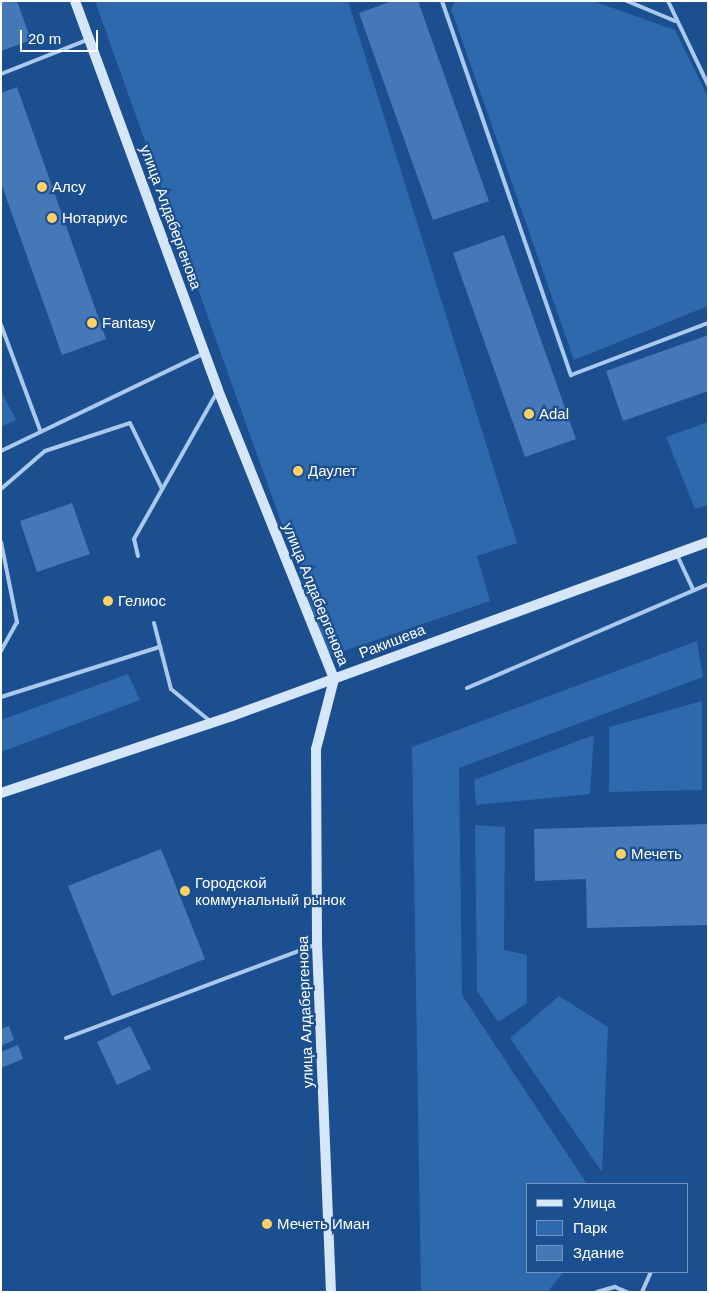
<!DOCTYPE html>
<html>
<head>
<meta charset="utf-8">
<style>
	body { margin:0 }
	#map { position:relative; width:709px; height:1293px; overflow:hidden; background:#1b4f8f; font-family:Arial,sans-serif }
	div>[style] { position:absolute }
	.green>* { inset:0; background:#2e69ad }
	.building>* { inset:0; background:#4478b7 }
	.lane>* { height:4px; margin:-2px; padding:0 2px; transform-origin:2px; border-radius:2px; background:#a9c9ee }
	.secondary>* { height:10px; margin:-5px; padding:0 5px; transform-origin:5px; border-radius:5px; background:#d6e6fa }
	.dots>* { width:14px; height:14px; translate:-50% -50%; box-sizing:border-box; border:2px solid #1b4f8f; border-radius:50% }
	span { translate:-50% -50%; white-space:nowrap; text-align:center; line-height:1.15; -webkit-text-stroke:4.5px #1b4f8f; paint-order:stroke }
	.poi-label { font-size:15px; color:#fff }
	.left { translate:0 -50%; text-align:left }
	.street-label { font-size:15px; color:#fff }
	.frame { position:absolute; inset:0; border:2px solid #fff; pointer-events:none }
	.legend { position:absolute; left:526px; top:1183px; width:162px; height:90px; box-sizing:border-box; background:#1b4f8f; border:1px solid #7695bc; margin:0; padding:6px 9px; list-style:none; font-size:15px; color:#fff }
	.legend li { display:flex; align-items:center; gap:10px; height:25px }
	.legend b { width:25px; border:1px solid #7695bc }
	.scale { position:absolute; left:20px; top:30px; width:78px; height:22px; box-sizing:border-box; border:2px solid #fff; border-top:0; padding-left:6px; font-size:15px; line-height:18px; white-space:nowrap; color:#fff; -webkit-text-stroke:4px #1b4f8f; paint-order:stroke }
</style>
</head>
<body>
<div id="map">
	<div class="green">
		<div style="clip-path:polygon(95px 1px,348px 1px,517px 543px,477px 556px,490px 601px,329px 656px)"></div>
		<div style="clip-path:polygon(455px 1px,593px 1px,675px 30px,708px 97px,708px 306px,574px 360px,451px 9px)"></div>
		<div style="clip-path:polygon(1px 391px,16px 420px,1px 427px)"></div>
		<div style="clip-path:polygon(708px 422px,708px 505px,695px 509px,666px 437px)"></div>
		<div style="clip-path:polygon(697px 641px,703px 677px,459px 768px,462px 995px,587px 1184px,528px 1184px,528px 1272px,564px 1272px,547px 1292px,421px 1292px,412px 747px)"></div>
		<div style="clip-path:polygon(128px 674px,140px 700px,1px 752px,1px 720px)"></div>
		<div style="clip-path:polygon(702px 701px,702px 790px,609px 792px,609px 727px)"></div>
		<div style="clip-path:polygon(594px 735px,590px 794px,476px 805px,474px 780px)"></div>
		<div style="clip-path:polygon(475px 825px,505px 827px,504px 950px,527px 955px,527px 1003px,498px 1022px,477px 991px)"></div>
		<div style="clip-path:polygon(559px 996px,608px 1027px,602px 1172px,510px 1038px)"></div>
	</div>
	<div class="building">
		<div style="clip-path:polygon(1px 1px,17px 1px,31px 40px,1px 51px)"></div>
		<div style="clip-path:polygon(392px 1px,418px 1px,489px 201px,433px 220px,359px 13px)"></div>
		<div style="clip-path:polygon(17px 87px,106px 339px,62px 355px,1px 183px,1px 93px)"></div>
		<div style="clip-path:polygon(504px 235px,576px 439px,525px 457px,453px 253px)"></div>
		<div style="clip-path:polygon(708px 335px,708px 391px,623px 421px,606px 371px)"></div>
		<div style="clip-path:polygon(72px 503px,90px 554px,37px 572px,20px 521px)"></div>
		<div style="clip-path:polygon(708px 824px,708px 925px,587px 928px,586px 879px,535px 881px,534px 829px)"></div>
		<div style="clip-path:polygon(161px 849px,205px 959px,112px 996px,68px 886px)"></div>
		<div style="clip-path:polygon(9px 1026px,14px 1040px,1px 1046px,1px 1029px)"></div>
		<div style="clip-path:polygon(130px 1026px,151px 1069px,117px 1085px,97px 1042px)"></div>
		<div style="clip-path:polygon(18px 1045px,23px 1059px,1px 1068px,1px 1052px)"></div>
	</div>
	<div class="lane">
		<div style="left:442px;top:1px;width:396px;rotate:71deg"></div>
		<div style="left:571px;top:375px;width:147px;rotate:-20.8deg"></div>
		<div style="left:627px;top:1px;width:52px;rotate:22.6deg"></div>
		<div style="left:668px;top:1px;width:93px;rotate:64.5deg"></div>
		<div style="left:1px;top:74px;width:92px;rotate:-21.6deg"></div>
		<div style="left:1px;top:325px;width:112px;rotate:69.6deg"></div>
		<div style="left:1px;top:451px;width:224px;rotate:-25.7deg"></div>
		<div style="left:1px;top:489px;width:58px;rotate:-40.8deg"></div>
		<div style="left:45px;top:451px;width:89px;rotate:-18.2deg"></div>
		<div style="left:130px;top:423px;width:73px;rotate:64.1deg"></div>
		<div style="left:1px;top:542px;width:82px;rotate:78.7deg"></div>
		<div style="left:17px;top:622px;width:33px;rotate:119deg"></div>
		<div style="left:677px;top:555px;width:38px;rotate:65deg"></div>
		<div style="left:138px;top:556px;width:17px;rotate:-103deg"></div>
		<div style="left:134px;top:539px;width:169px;rotate:-60.5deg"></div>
		<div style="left:154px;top:623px;width:68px;rotate:75.6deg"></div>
		<div style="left:171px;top:689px;width:52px;rotate:39.5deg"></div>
		<div style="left:467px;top:688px;width:262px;rotate:-23.3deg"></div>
		<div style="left:1px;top:697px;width:167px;rotate:-17.5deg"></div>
		<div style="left:66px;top:1038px;width:266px;rotate:-20.5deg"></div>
		<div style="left:597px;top:1292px;width:19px;rotate:-16deg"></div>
		<div style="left:615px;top:1287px;width:13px;rotate:23deg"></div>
		<div style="left:642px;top:1292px;width:22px;rotate:-66deg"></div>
	</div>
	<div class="secondary">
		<div style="left:75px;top:1px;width:414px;rotate:69.8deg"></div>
		<div style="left:218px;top:390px;width:311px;rotate:68.1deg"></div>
		<div style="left:334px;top:679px;width:72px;rotate:104.4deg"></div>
		<div style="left:316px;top:749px;width:195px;rotate:89.7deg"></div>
		<div style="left:317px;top:944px;width:348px;rotate:87.7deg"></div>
		<div style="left:1px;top:793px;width:243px;rotate:-18.4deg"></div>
		<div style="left:232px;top:716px;width:507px;rotate:-20.08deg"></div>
	</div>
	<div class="dots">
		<div style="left:42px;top:187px;background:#ffd166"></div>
		<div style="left:52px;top:218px;background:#ffd166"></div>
		<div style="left:92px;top:323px;background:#ffd166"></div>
		<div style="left:529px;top:414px;background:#ffd166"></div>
		<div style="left:298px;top:471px;background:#ffd166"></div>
		<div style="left:108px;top:601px;background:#ffd166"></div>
		<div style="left:621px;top:854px;background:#ffd166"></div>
		<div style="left:185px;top:891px;background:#ffd166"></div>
		<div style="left:267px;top:1224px;background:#ffd166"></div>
	</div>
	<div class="poi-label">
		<span class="left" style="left:52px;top:187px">Алсу</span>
		<span class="left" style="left:62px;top:218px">Нотариус</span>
		<span class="left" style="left:102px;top:323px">Fantasy</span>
		<span class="left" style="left:539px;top:414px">Adal</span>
		<span class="left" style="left:308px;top:471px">Даулет</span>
		<span class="left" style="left:118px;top:601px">Гелиос</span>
		<span class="left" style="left:631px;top:854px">Мечеть</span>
		<span class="left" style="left:195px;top:891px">Городской<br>коммунальный рынок</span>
		<span class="left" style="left:277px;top:1224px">Мечеть Иман</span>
	</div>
	<div class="street-label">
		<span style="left:171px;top:217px;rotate:70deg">улица Алдабергенова</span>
		<span style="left:316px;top:594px;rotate:68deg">улица Алдабергенова</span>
		<span style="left:392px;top:641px;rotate:-21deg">Ракишева</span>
		<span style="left:305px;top:1012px;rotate:-92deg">улица Алдабергенова</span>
	</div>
	<div class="frame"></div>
	<ul class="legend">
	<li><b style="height:6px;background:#d6e6fa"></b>Улица</li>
	<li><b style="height:14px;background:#2e69ad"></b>Парк</li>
	<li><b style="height:14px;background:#4478b7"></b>Здание</li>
	</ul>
	<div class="scale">20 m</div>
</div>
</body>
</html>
